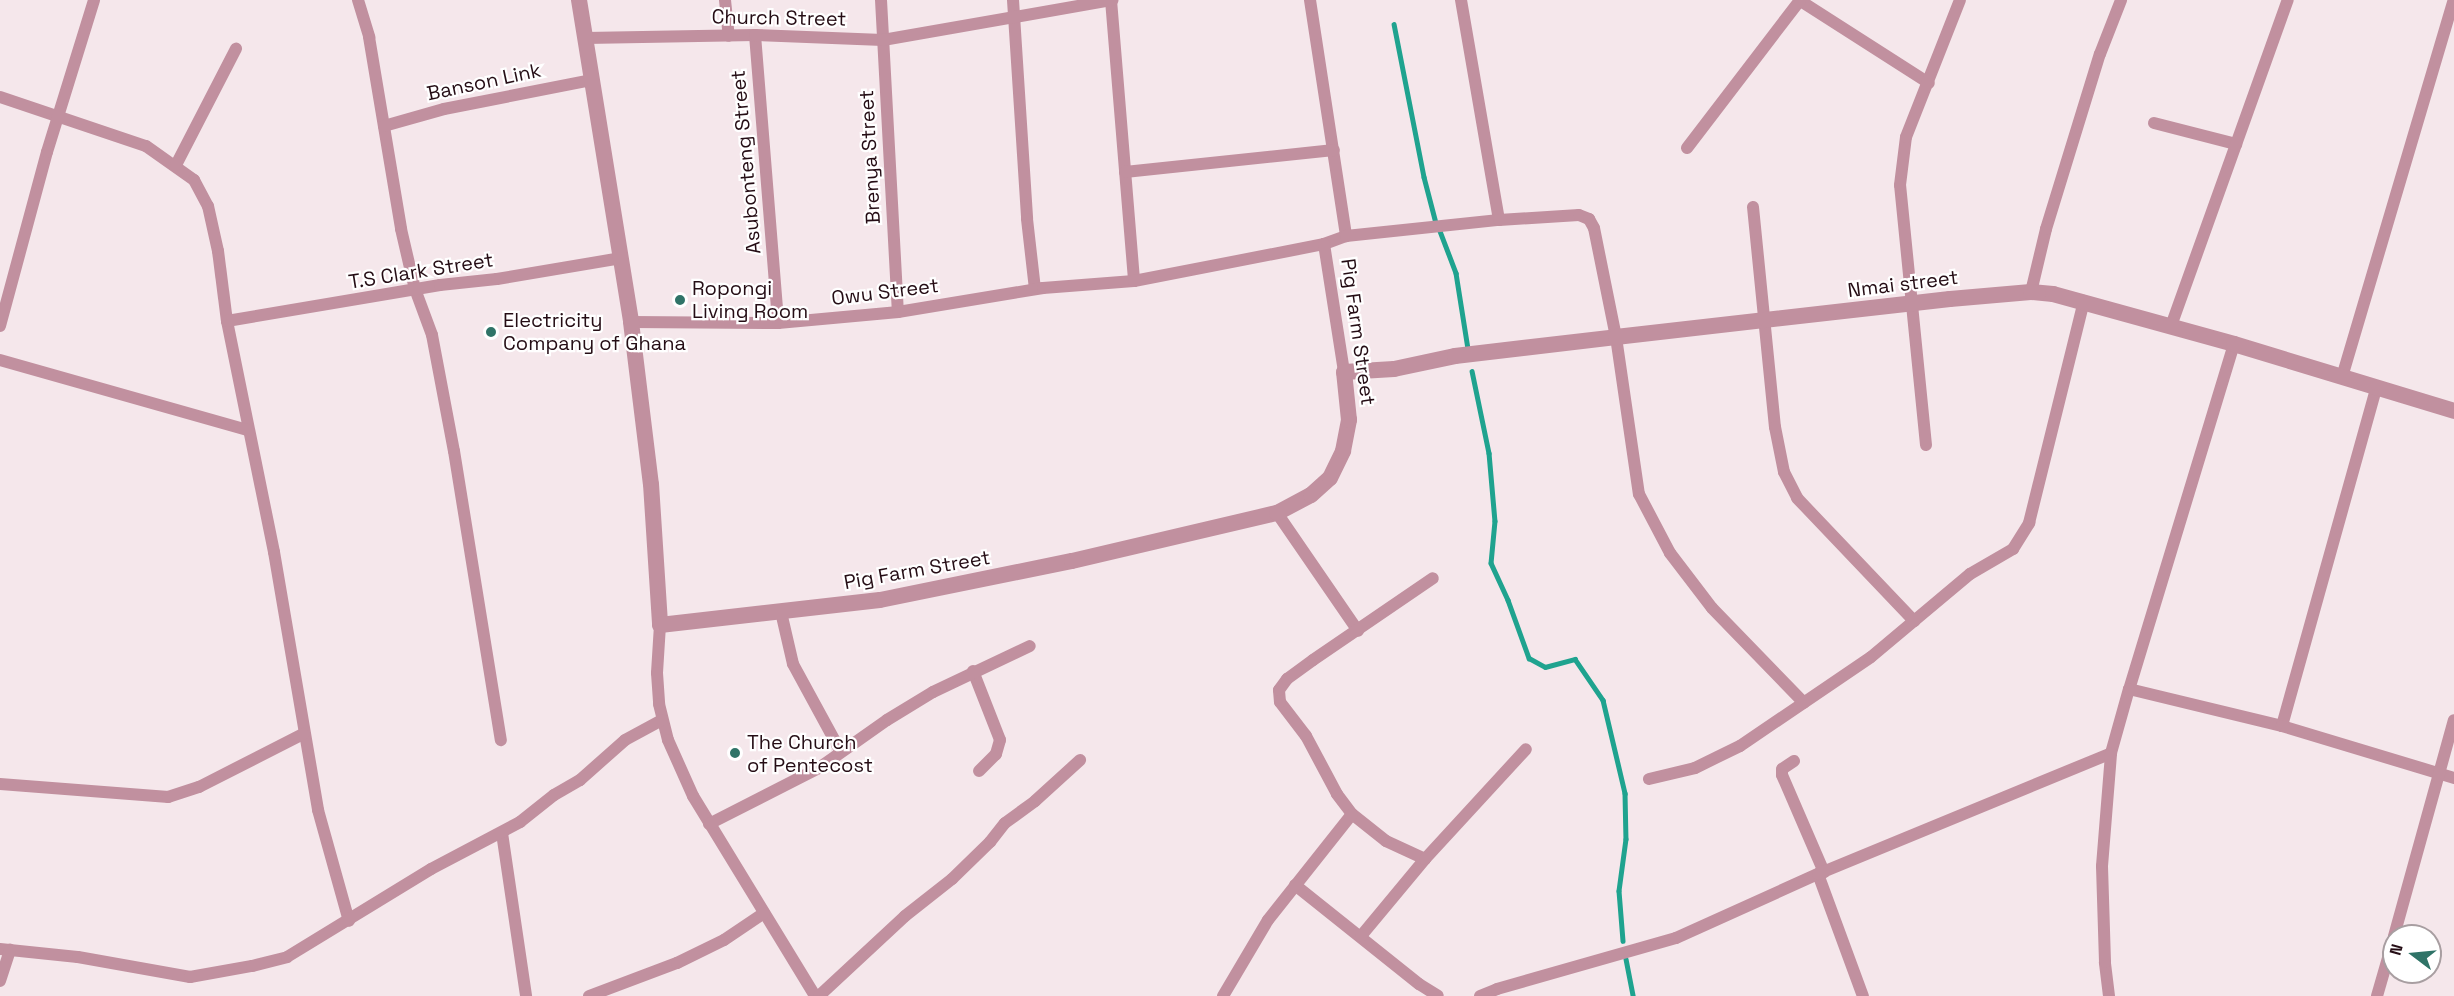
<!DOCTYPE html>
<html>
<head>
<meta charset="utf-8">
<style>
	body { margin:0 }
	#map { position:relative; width:2454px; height:996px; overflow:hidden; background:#f5e7eb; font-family:"Space Grotesk",sans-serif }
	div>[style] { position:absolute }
	.stream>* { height:4.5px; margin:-2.25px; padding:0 2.25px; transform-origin:2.25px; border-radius:2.25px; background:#1fa38f }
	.minor>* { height:12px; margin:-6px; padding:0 6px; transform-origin:6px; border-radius:6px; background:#c1909f }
	.tertiary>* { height:16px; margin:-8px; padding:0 8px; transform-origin:8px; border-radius:8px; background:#c1909f }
	.dots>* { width:16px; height:16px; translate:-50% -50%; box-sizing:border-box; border:3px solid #fff; border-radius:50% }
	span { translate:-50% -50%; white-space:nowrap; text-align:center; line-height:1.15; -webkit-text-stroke:4.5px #fff; paint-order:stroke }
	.street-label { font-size:20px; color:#250d15 }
	.poi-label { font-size:20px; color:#250d15 }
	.left { translate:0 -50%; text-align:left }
	.north { position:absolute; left:2382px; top:924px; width:60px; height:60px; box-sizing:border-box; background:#fff; border:2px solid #a89ea1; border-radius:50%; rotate:286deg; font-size:16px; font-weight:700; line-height:24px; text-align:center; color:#250d15 }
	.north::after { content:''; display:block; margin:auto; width:21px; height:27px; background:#2f7367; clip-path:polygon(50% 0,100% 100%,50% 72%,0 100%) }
</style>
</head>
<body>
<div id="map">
	<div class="stream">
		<div style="left:1394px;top:24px;width:156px;rotate:78.9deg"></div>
		<div style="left:1424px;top:177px;width:48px;rotate:75.4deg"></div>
		<div style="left:1440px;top:231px;width:45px;rotate:69.1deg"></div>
		<div style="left:1456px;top:273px;width:77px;rotate:81deg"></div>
		<div style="left:1472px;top:371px;width:84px;rotate:78.3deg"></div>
		<div style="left:1489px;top:453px;width:68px;rotate:85deg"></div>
		<div style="left:1495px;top:521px;width:42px;rotate:95.4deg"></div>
		<div style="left:1491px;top:563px;width:41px;rotate:65.3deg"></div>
		<div style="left:1508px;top:600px;width:62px;rotate:70.1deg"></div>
		<div style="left:1529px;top:658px;width:18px;rotate:29deg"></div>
		<div style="left:1545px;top:667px;width:31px;rotate:-15deg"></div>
		<div style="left:1575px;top:659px;width:50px;rotate:55.7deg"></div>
		<div style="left:1603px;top:700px;width:96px;rotate:76.7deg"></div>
		<div style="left:1625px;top:793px;width:46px;rotate:88.8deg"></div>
		<div style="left:1626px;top:839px;width:52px;rotate:97.7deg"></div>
		<div style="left:1619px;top:891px;width:50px;rotate:85.4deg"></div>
		<div style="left:1626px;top:959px;width:38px;rotate:79deg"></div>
	</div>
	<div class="minor">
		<div style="left:358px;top:0;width:39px;rotate:73deg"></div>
		<div style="left:369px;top:37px;width:195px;rotate:80.5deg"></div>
		<div style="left:401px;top:229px;width:62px;rotate:76.9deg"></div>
		<div style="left:415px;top:289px;width:49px;rotate:69.7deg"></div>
		<div style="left:432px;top:335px;width:118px;rotate:79.3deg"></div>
		<div style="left:454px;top:451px;width:293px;rotate:80.8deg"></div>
		<div style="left:725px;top:0;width:36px;rotate:84deg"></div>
		<div style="left:881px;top:0;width:312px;rotate:86.9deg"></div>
		<div style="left:1013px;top:0;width:219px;rotate:86.3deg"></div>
		<div style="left:1027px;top:219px;width:70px;rotate:83.5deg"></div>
		<div style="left:1111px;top:0;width:282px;rotate:85.3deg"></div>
		<div style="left:1310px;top:0;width:239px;rotate:81.3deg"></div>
		<div style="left:1461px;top:0;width:223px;rotate:80.2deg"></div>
		<div style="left:1799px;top:0;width:154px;rotate:32.6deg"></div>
		<div style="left:755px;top:35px;width:289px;rotate:85.4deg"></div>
		<div style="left:586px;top:38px;width:169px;rotate:-1deg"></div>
		<div style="left:755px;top:35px;width:128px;rotate:2.2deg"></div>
		<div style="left:883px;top:40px;width:233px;rotate:-9.9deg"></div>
		<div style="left:0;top:97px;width:154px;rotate:18.6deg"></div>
		<div style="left:146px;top:146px;width:59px;rotate:35.3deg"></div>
		<div style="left:194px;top:180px;width:30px;rotate:62deg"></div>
		<div style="left:208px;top:206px;width:46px;rotate:77.5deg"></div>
		<div style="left:218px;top:251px;width:71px;rotate:82.7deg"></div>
		<div style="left:227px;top:321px;width:236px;rotate:78.5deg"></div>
		<div style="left:274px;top:552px;width:262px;rotate:80.3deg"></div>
		<div style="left:318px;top:810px;width:115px;rotate:74.4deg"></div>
		<div style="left:2154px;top:123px;width:85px;rotate:14.4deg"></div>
		<div style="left:384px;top:126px;width:62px;rotate:-15.8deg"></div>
		<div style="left:444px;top:109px;width:151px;rotate:-11.1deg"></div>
		<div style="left:1687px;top:148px;width:186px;rotate:-52.6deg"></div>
		<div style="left:176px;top:165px;width:131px;rotate:-62.7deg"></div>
		<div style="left:1125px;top:172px;width:210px;rotate:-6deg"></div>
		<div style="left:1753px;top:207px;width:221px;rotate:84.3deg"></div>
		<div style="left:1775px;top:427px;width:46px;rotate:78.7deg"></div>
		<div style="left:1784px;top:472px;width:29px;rotate:63deg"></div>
		<div style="left:1797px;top:498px;width:170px;rotate:46.4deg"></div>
		<div style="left:1324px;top:244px;width:23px;rotate:-20deg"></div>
		<div style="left:1346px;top:236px;width:154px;rotate:-6deg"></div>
		<div style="left:1499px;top:220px;width:80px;rotate:-3.6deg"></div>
		<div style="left:1579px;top:215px;width:11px;rotate:22deg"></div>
		<div style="left:1589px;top:219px;width:10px;rotate:61deg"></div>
		<div style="left:1594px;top:228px;width:111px;rotate:78.6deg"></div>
		<div style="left:1616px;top:337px;width:159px;rotate:81.7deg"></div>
		<div style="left:1639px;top:494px;width:67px;rotate:62.3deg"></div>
		<div style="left:1670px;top:553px;width:69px;rotate:52.6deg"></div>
		<div style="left:1712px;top:608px;width:132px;rotate:45.9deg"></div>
		<div style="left:2031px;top:292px;width:65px;rotate:-76.6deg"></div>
		<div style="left:2046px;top:229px;width:183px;rotate:-72.9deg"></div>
		<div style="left:2100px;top:54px;width:58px;rotate:-68.7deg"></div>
		<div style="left:227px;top:321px;width:216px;rotate:-9.6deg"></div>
		<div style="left:440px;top:285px;width:57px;rotate:-6deg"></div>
		<div style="left:497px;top:279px;width:126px;rotate:-9.6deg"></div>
		<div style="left:631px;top:322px;width:147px;rotate:0.4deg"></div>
		<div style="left:778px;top:323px;width:121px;rotate:-5.2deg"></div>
		<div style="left:898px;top:312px;width:147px;rotate:-9.4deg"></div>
		<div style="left:1043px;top:288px;width:91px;rotate:-4.4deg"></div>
		<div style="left:1134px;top:281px;width:194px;rotate:-11deg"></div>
		<div style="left:1324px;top:244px;width:130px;rotate:81.1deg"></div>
		<div style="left:0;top:326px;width:180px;rotate:-74.9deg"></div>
		<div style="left:47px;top:152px;width:159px;rotate:-72.8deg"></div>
		<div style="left:2171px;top:326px;width:346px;rotate:-70.3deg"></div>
		<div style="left:2234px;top:344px;width:361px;rotate:106.9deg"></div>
		<div style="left:2129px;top:689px;width:157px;rotate:13.6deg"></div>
		<div style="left:0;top:360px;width:258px;rotate:15.8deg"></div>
		<div style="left:2342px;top:377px;width:393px;rotate:-73.5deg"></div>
		<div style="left:2376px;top:389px;width:350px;rotate:105.6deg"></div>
		<div style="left:2282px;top:726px;width:180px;rotate:16.8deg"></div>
		<div style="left:1926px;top:445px;width:261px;rotate:-95.7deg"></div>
		<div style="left:1900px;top:185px;width:48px;rotate:-82.9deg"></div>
		<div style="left:1906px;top:137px;width:147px;rotate:-68.5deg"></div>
		<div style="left:1277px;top:513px;width:143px;rotate:55.5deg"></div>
		<div style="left:781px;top:612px;width:53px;rotate:77deg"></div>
		<div style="left:793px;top:664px;width:100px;rotate:61.4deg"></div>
		<div style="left:660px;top:625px;width:48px;rotate:93.6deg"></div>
		<div style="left:657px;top:673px;width:31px;rotate:86deg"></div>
		<div style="left:659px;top:704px;width:37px;rotate:76deg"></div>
		<div style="left:668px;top:740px;width:61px;rotate:65.9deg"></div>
		<div style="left:693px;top:796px;width:234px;rotate:58.6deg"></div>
		<div style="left:973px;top:671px;width:74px;rotate:68.6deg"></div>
		<div style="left:1000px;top:740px;width:15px;rotate:106deg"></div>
		<div style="left:996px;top:754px;width:24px;rotate:135deg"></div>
		<div style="left:1794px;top:761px;width:14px;rotate:146deg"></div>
		<div style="left:1782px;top:769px;width:6px;rotate:90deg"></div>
		<div style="left:1782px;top:775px;width:106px;rotate:66.6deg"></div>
		<div style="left:1649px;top:779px;width:47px;rotate:-13.4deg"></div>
		<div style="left:1695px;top:768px;width:50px;rotate:-26.1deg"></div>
		<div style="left:1740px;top:746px;width:158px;rotate:-34.2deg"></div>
		<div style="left:1871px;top:657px;width:129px;rotate:-40deg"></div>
		<div style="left:1970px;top:574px;width:50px;rotate:-30.2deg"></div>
		<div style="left:2013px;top:549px;width:31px;rotate:-58deg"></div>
		<div style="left:2029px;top:523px;width:229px;rotate:-76.1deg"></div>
		<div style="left:0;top:784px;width:169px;rotate:4.4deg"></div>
		<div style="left:168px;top:797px;width:33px;rotate:-18deg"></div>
		<div style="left:199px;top:787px;width:117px;rotate:-27deg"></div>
		<div style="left:709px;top:824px;width:123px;rotate:-27deg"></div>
		<div style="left:819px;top:768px;width:83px;rotate:-35.2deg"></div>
		<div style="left:887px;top:720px;width:54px;rotate:-31.3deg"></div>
		<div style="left:933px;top:692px;width:107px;rotate:-25.4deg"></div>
		<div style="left:502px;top:833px;width:165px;rotate:81.6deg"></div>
		<div style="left:1425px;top:859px;width:43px;rotate:-155.2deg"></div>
		<div style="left:1386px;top:841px;width:43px;rotate:-141.5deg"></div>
		<div style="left:1352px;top:814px;width:25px;rotate:-127deg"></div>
		<div style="left:1337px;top:794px;width:66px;rotate:-118.1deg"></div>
		<div style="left:1306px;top:736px;width:43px;rotate:-127.4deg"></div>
		<div style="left:1280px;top:702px;width:12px;rotate:-95deg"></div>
		<div style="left:1279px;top:690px;width:14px;rotate:-54deg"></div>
		<div style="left:1287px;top:679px;width:32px;rotate:-36deg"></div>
		<div style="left:1313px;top:660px;width:145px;rotate:-34.3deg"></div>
		<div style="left:1818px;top:874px;width:130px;rotate:69.8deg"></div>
		<div style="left:1295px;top:885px;width:159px;rotate:38.6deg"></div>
		<div style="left:1419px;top:984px;width:22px;rotate:32deg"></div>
		<div style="left:1361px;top:936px;width:100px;rotate:-50.3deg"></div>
		<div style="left:1425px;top:859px;width:149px;rotate:-47.4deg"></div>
		<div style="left:2394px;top:936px;width:224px;rotate:-74.5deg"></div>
		<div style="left:0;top:949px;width:78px;rotate:5.9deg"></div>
		<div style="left:78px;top:957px;width:114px;rotate:10.1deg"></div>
		<div style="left:190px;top:977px;width:63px;rotate:-10.1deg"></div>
		<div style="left:252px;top:966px;width:36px;rotate:-14deg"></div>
		<div style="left:287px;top:957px;width:169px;rotate:-31.4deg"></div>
		<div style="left:431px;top:869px;width:101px;rotate:-27.8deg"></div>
		<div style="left:520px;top:822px;width:43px;rotate:-38.5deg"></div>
		<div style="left:554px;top:795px;width:30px;rotate:-30deg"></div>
		<div style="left:580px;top:780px;width:60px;rotate:-41.6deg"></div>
		<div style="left:625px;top:740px;width:42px;rotate:-28.4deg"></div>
		<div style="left:0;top:981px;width:33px;rotate:-72deg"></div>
		<div style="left:589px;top:996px;width:94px;rotate:-20.6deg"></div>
		<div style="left:677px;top:963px;width:52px;rotate:-26.1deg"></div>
		<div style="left:724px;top:940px;width:48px;rotate:-34deg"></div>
		<div style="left:819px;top:996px;width:117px;rotate:-42.9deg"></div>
		<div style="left:905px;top:916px;width:60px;rotate:-38.2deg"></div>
		<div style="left:952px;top:879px;width:53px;rotate:-44.2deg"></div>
		<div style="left:990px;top:842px;width:24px;rotate:-52deg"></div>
		<div style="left:1005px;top:823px;width:37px;rotate:-36deg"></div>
		<div style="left:1035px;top:801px;width:61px;rotate:-42.3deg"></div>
		<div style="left:1223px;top:996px;width:88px;rotate:-59.4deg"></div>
		<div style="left:1268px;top:920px;width:135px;rotate:-51.6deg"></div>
		<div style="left:1480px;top:996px;width:18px;rotate:-22deg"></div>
		<div style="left:1497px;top:989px;width:186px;rotate:-15.9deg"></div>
		<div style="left:1676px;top:938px;width:156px;rotate:-24.3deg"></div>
		<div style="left:1818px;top:874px;width:317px;rotate:-22.4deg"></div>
		<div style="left:2111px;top:753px;width:66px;rotate:-74.3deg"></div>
		<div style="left:2109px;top:996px;width:34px;rotate:-97deg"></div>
		<div style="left:2105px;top:962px;width:96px;rotate:-91.8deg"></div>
		<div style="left:2102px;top:866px;width:113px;rotate:-85.4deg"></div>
		<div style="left:2377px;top:996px;width:61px;rotate:-73.9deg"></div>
	</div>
	<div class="tertiary">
		<div style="left:579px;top:0;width:326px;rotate:80.8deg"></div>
		<div style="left:631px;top:322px;width:163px;rotate:83deg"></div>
		<div style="left:651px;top:484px;width:141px;rotate:86.3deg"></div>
		<div style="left:660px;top:625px;width:221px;rotate:-6.5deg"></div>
		<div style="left:880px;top:600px;width:196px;rotate:-11.5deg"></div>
		<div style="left:1072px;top:561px;width:211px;rotate:-13.2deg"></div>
		<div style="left:1277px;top:513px;width:38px;rotate:-28deg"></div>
		<div style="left:1311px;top:495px;width:25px;rotate:-42deg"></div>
		<div style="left:1330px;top:478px;width:30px;rotate:-64deg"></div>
		<div style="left:1343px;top:451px;width:32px;rotate:-79deg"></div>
		<div style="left:1349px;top:420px;width:48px;rotate:-95.9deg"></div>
		<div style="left:1344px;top:372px;width:50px;rotate:-3.4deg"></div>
		<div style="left:1394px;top:369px;width:62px;rotate:-12deg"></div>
		<div style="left:1455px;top:356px;width:162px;rotate:-6.7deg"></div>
		<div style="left:1616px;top:337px;width:336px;rotate:-6.5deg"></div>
		<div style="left:1950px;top:299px;width:81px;rotate:-4.9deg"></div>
		<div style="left:2031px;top:292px;width:22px;rotate:5deg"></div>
		<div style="left:2053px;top:294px;width:188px;rotate:15.4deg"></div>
		<div style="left:2234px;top:344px;width:230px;rotate:16.9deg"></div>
	</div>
	<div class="dots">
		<div style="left:680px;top:300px;background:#2f7367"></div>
		<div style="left:491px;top:332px;background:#2f7367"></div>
		<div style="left:735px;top:753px;background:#2f7367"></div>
	</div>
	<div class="street-label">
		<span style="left:779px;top:18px;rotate:1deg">Church Street</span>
		<span style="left:484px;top:82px;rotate:-12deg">Banson Link</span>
		<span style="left:870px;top:157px;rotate:-93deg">Brenya Street</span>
		<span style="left:746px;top:162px;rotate:-95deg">Asubonteng Street</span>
		<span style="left:421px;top:271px;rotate:-9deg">T.S Clark Street</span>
		<span style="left:1903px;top:284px;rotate:-7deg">Nmai street</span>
		<span style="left:885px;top:292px;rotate:-7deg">Owu Street</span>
		<span style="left:1358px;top:332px;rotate:82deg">Pig Farm Street</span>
		<span style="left:917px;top:570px;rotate:-10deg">Pig Farm Street</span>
	</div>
	<div class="poi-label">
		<span class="left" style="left:692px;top:300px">Ropongi<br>Living Room</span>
		<span class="left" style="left:503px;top:332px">Electricity<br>Company of Ghana</span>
		<span class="left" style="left:747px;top:754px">The Church<br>of Pentecost</span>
	</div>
	<div class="north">N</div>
</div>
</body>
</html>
